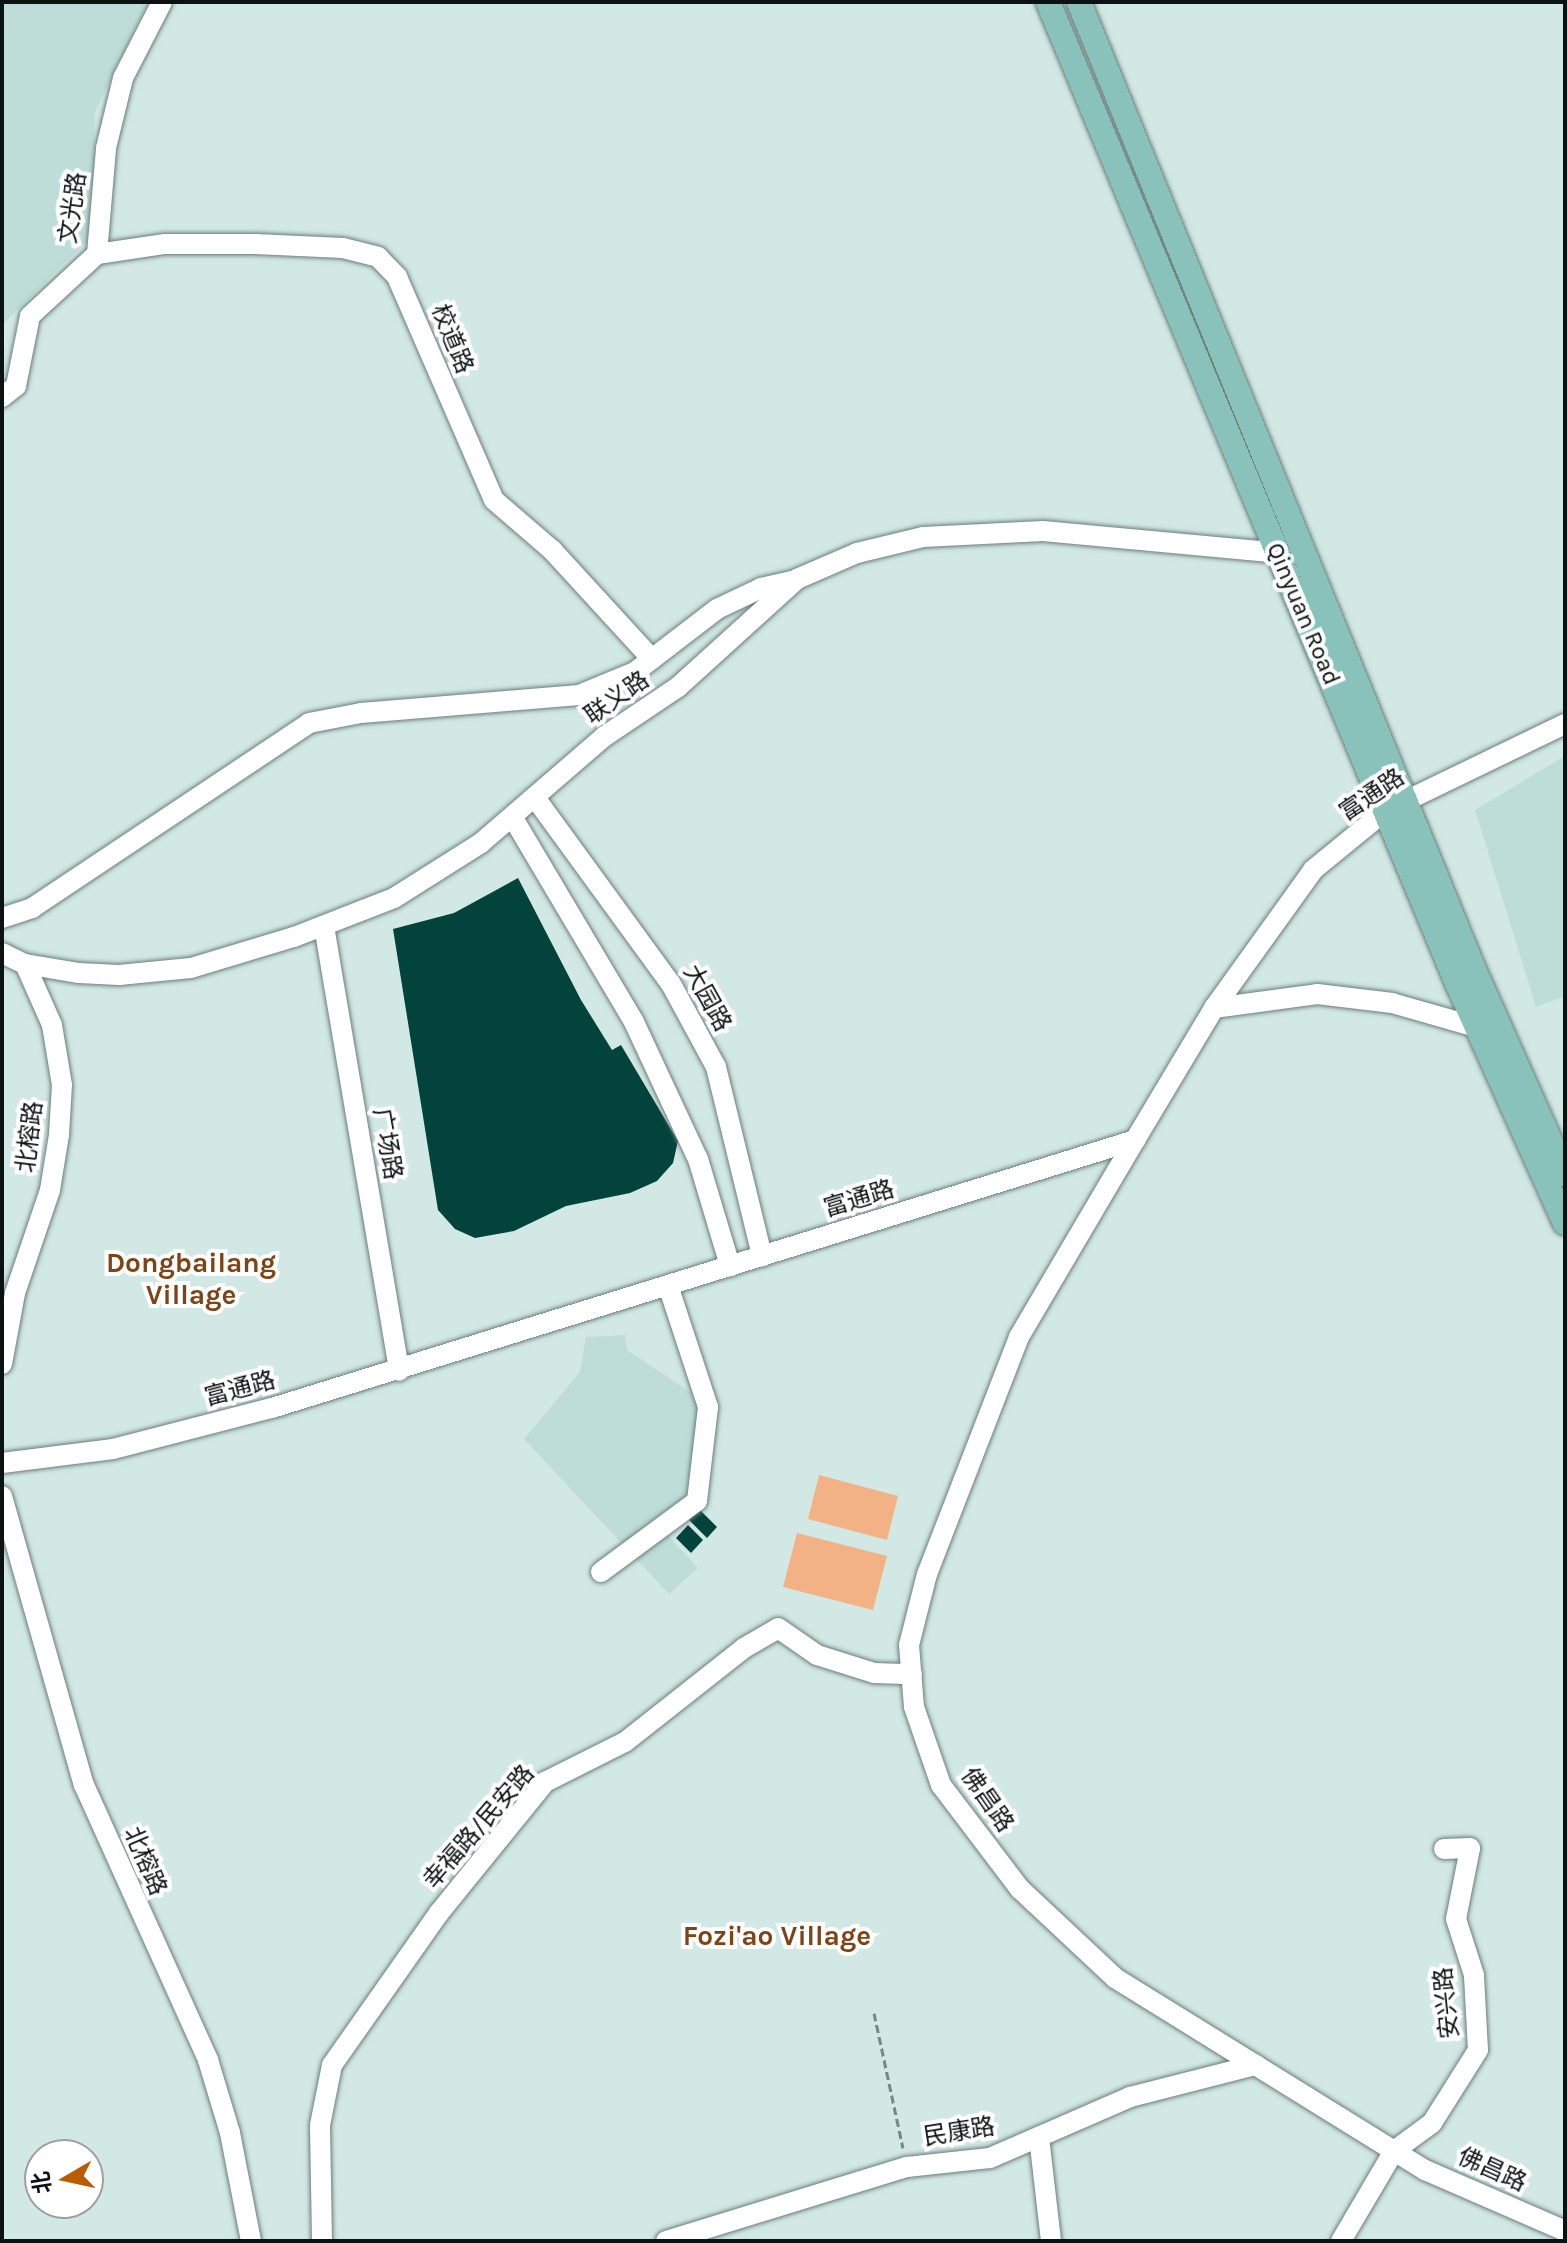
<!DOCTYPE html>
<html>
<head>
<meta charset="utf-8">
<style>
	body { margin:0 }
	#map { position:relative; width:1567px; height:2243px; overflow:hidden; background:#d2e8e4; font-family:Karla,"Noto Sans SC",sans-serif }
	div>[style] { position:absolute }
	.built>* { inset:0; background:#beddd8 }
	.green>* { inset:0; background:#f3b186 }
	.building>* { inset:0; background:#02433c }
	.path>* { height:3px; margin-top:-1.5px; transform-origin:0; background:repeating-linear-gradient(90deg,#778784 0 8px,transparent 0 12px) }
	.roads { filter:drop-shadow(0 0 2px #6a7e7a) drop-shadow(0 0 2px #6a7e7a) }
	.minor>* { height:20px; margin:-10px; padding:0 10px; transform-origin:10px; border-radius:10px; background:#fff }
	.major>* { height:24px; margin:-12px; padding:0 12px; transform-origin:12px; border-radius:12px; background:#88c2bb }
	span { translate:-50% -50%; white-space:nowrap; text-align:center; line-height:1.15; -webkit-text-stroke:8px #fff; paint-order:stroke }
	.street-label { font-size:24px; color:#0b1211 }
	.quarter-label { font-size:28px; color:#7f4314; font-weight:700 }
	.frame { position:absolute; inset:0; border:4px solid #0b1211; pointer-events:none }
	.north { position:absolute; left:24px; top:2139px; width:80px; height:80px; box-sizing:border-box; background:#fff; border:2px solid #9da0a0; border-radius:50%; rotate:261deg; font-size:22px; font-weight:700; line-height:32px; text-align:center; color:#0b1211 }
	.north::after { content:''; display:block; margin:auto; width:28px; height:36px; background:#b95d01; clip-path:polygon(50% 0,100% 100%,50% 72%,0 100%) }
</style>
</head>
<body>
<div id="map">
	<div class="built">
		<div style="clip-path:polygon(2px 2px,148px 2px,95px 112px,93px 214px,87px 241px,2px 325px)"></div>
		<div style="clip-path:polygon(1565px 756px,1565px 996px,1536px 1007px,1475px 810px)"></div>
		<div style="clip-path:polygon(625px 1335px,627px 1350px,690px 1392px,703px 1416px,689px 1499px,658px 1525px,698px 1568px,669px 1594px,524px 1439px,580px 1372px,586px 1337px)"></div>
	</div>
	<div class="green">
		<div style="clip-path:polygon(819px 1475px,898px 1496px,887px 1540px,808px 1519px)"></div>
		<div style="clip-path:polygon(797px 1533px,887px 1556px,873px 1610px,783px 1587px)"></div>
	</div>
	<div class="building">
		<div style="clip-path:polygon(518px 878px,581px 1000px,612px 1050px,621px 1045px,678px 1141px,673px 1163px,657px 1181px,630px 1193px,566px 1206px,514px 1231px,475px 1238px,455px 1229px,438px 1210px,393px 929px,454px 913px)"></div>
		<div style="clip-path:polygon(699px 1509px,717px 1527px,707px 1538px,689px 1520px)"></div>
		<div style="clip-path:polygon(688px 1525px,703px 1540px,691px 1553px,676px 1538px)"></div>
	</div>
	<div class="path">
		<div style="left:874px;top:2013px;width:138px;rotate:77.9deg"></div>
	</div>
	<div class="roads">
		<div class="minor">
			<div style="left:97px;top:254px;width:69px;rotate:-8.4deg"></div>
			<div style="left:165px;top:244px;width:90px"></div>
			<div style="left:255px;top:244px;width:88px;rotate:2.6deg"></div>
			<div style="left:343px;top:248px;width:36px;rotate:14deg"></div>
			<div style="left:378px;top:257px;width:28px;rotate:46deg"></div>
			<div style="left:397px;top:277px;width:243px;rotate:66.5deg"></div>
			<div style="left:494px;top:500px;width:77px;rotate:40.8deg"></div>
			<div style="left:552px;top:550px;width:148px;rotate:47.5deg"></div>
			<div style="left:2px;top:397px;width:18px;rotate:-38deg"></div>
			<div style="left:16px;top:386px;width:71px;rotate:-78.7deg"></div>
			<div style="left:30px;top:316px;width:91px;rotate:-42.8deg"></div>
			<div style="left:97px;top:254px;width:106px;rotate:-85.1deg"></div>
			<div style="left:106px;top:148px;width:72px;rotate:-76.3deg"></div>
			<div style="left:123px;top:78px;width:85px;rotate:-62.8deg"></div>
			<div style="left:536px;top:799px;width:229px;rotate:53.9deg"></div>
			<div style="left:671px;top:984px;width:94px;rotate:61.5deg"></div>
			<div style="left:716px;top:1067px;width:195px;rotate:76.3deg"></div>
			<div style="left:513px;top:818px;width:237px;rotate:59.3deg"></div>
			<div style="left:634px;top:1022px;width:151px;rotate:65deg"></div>
			<div style="left:698px;top:1159px;width:112px;rotate:73.3deg"></div>
			<div style="left:2px;top:918px;width:32px;rotate:-18deg"></div>
			<div style="left:32px;top:908px;width:333px;rotate:-33.7deg"></div>
			<div style="left:309px;top:723px;width:53px;rotate:-10.9deg"></div>
			<div style="left:361px;top:713px;width:219px;rotate:-4.7deg"></div>
			<div style="left:579px;top:695px;width:61px;rotate:-22.3deg"></div>
			<div style="left:635px;top:672px;width:103px;rotate:-37.5deg"></div>
			<div style="left:717px;top:609px;width:49px;rotate:-25.5deg"></div>
			<div style="left:761px;top:588px;width:35px;rotate:-13deg"></div>
			<div style="left:324px;top:926px;width:451px;rotate:80.4deg"></div>
			<div style="left:2px;top:953px;width:25px;rotate:26deg"></div>
			<div style="left:25px;top:964px;width:55px;rotate:9.5deg"></div>
			<div style="left:79px;top:973px;width:40px;rotate:2.9deg"></div>
			<div style="left:119px;top:975px;width:72px;rotate:-5.6deg"></div>
			<div style="left:191px;top:968px;width:108px;rotate:-16.8deg"></div>
			<div style="left:294px;top:937px;width:107px;rotate:-21.3deg"></div>
			<div style="left:394px;top:898px;width:103px;rotate:-32.3deg"></div>
			<div style="left:481px;top:843px;width:164px;rotate:-40.8deg"></div>
			<div style="left:605px;top:736px;width:88px;rotate:-33.9deg"></div>
			<div style="left:678px;top:687px;width:161px;rotate:-42.2deg"></div>
			<div style="left:797px;top:579px;width:65px;rotate:-23.4deg"></div>
			<div style="left:857px;top:553px;width:68px;rotate:-13.6deg"></div>
			<div style="left:923px;top:537px;width:120px;rotate:-2.9deg"></div>
			<div style="left:1043px;top:531px;width:236px;rotate:5.3deg"></div>
			<div style="left:1214px;top:1008px;width:104px;rotate:-7.7deg"></div>
			<div style="left:1317px;top:994px;width:76px;rotate:6.8deg"></div>
			<div style="left:1392px;top:1003px;width:87px;rotate:15.9deg"></div>
			<div style="left:1135px;top:1140px;width:229px;rotate:120.5deg"></div>
			<div style="left:1019px;top:1337px;width:254px;rotate:111.2deg"></div>
			<div style="left:927px;top:1574px;width:73px;rotate:104.2deg"></div>
			<div style="left:909px;top:1645px;width:62px;rotate:85.4deg"></div>
			<div style="left:914px;top:1707px;width:83px;rotate:70.9deg"></div>
			<div style="left:941px;top:1785px;width:131px;rotate:52.8deg"></div>
			<div style="left:1020px;top:1889px;width:130px;rotate:43.1deg"></div>
			<div style="left:1115px;top:1978px;width:365px;rotate:31.8deg"></div>
			<div style="left:1425px;top:2170px;width:153px;rotate:23.5deg"></div>
			<div style="left:2px;top:1364px;width:72px;rotate:-79.6deg"></div>
			<div style="left:15px;top:1293px;width:109px;rotate:-71.2deg"></div>
			<div style="left:50px;top:1190px;width:56px;rotate:-80.7deg"></div>
			<div style="left:59px;top:1135px;width:50px;rotate:-86.6deg"></div>
			<div style="left:62px;top:1085px;width:61px;rotate:-99.5deg"></div>
			<div style="left:52px;top:1025px;width:67px;rotate:-113.9deg"></div>
			<div style="left:2px;top:1463px;width:112px;rotate:-7.2deg"></div>
			<div style="left:113px;top:1449px;width:164px;rotate:-14.5deg"></div>
			<div style="left:272px;top:1408px;width:904px;rotate:-17.25deg"></div>
			<div style="left:1135px;top:1140px;width:154px;rotate:-59.1deg"></div>
			<div style="left:1214px;top:1008px;width:170px;rotate:-54.3deg"></div>
			<div style="left:1313px;top:870px;width:93px;rotate:-39.3deg"></div>
			<div style="left:1385px;top:811px;width:200px;rotate:-25.8deg"></div>
			<div style="left:2px;top:1496px;width:300px;rotate:74.2deg"></div>
			<div style="left:84px;top:1785px;width:302px;rotate:65.7deg"></div>
			<div style="left:208px;top:2060px;width:76px;rotate:73.2deg"></div>
			<div style="left:230px;top:2133px;width:110px;rotate:79deg"></div>
			<div style="left:601px;top:1572px;width:119px;rotate:-36.5deg"></div>
			<div style="left:697px;top:1501px;width:95px;rotate:-83.3deg"></div>
			<div style="left:708px;top:1407px;width:128px;rotate:-108.2deg"></div>
			<div style="left:1039px;top:2137px;width:105px;rotate:83.4deg"></div>
			<div style="left:322px;top:2241px;width:116px;rotate:-91deg"></div>
			<div style="left:320px;top:2125px;width:61px;rotate:-78.7deg"></div>
			<div style="left:332px;top:2065px;width:186px;rotate:-54.9deg"></div>
			<div style="left:439px;top:1913px;width:169px;rotate:-51deg"></div>
			<div style="left:545px;top:1782px;width:89px;rotate:-26.6deg"></div>
			<div style="left:625px;top:1742px;width:152px;rotate:-38.3deg"></div>
			<div style="left:744px;top:1648px;width:39px;rotate:-30deg"></div>
			<div style="left:778px;top:1628px;width:47px;rotate:34.7deg"></div>
			<div style="left:817px;top:1655px;width:60px;rotate:17.5deg"></div>
			<div style="left:874px;top:1673px;width:38px;rotate:2deg"></div>
			<div style="left:666px;top:2241px;width:252px;rotate:-17.1deg"></div>
			<div style="left:907px;top:2167px;width:83px;rotate:-6.2deg"></div>
			<div style="left:990px;top:2158px;width:153px;rotate:-23.5deg"></div>
			<div style="left:1130px;top:2097px;width:130px;rotate:-14.3deg"></div>
			<div style="left:1341px;top:2241px;width:104px;rotate:-59.5deg"></div>
			<div style="left:1394px;top:2151px;width:47px;rotate:-36.4deg"></div>
			<div style="left:1432px;top:2123px;width:86px;rotate:-57.8deg"></div>
			<div style="left:1478px;top:2050px;width:75px;rotate:-93.1deg"></div>
			<div style="left:1474px;top:1975px;width:59px;rotate:-107.8deg"></div>
			<div style="left:1456px;top:1919px;width:72px;rotate:-78.8deg"></div>
			<div style="left:1470px;top:1848px;width:26px;rotate:178deg"></div>
		</div>
		<div class="major">
			<div style="left:1048px;top:2px;width:1063px;rotate:67.37deg"></div>
			<div style="left:1457px;top:983px;width:263px;rotate:65.8deg"></div>
			<div style="left:1079px;top:2px;width:1042px;rotate:67.79deg"></div>
			<div style="left:1473px;top:967px;width:227px;rotate:66deg"></div>
		</div>
	</div>
	<div class="street-label">
		<span style="left:73px;top:208px;rotate:-82deg">文光路</span>
		<span style="left:452px;top:339px;rotate:68deg">校道路</span>
		<span style="left:1303px;top:614px;rotate:67deg">Qinyuan Road</span>
		<span style="left:617px;top:698px;rotate:-35deg">联义路</span>
		<span style="left:1372px;top:795px;rotate:-34deg">富通路</span>
		<span style="left:707px;top:998px;rotate:61deg">大园路</span>
		<span style="left:30px;top:1137px;rotate:-83deg">北榕路</span>
		<span style="left:387px;top:1144px;rotate:80deg">广场路</span>
		<span style="left:859px;top:1199px;rotate:-17deg">富通路</span>
		<span style="left:240px;top:1389px;rotate:-15deg">富通路</span>
		<span style="left:987px;top:1800px;rotate:55deg">佛昌路</span>
		<span style="left:479px;top:1827px;rotate:-49deg">幸福路/民安路</span>
		<span style="left:145px;top:1861px;rotate:67deg">北榕路</span>
		<span style="left:1447px;top:2003px;rotate:-96deg">安兴路</span>
		<span style="left:959px;top:2132px;rotate:-9deg">民康路</span>
		<span style="left:1492px;top:2170px;rotate:24deg">佛昌路</span>
	</div>
	<div class="quarter-label">
		<span style="left:191px;top:1279px">Dongbailang<br>Village</span>
		<span style="left:777px;top:1936px">Fozi'ao Village</span>
	</div>
	<div class="frame"></div>
	<div class="north">北</div>
</div>
</body>
</html>
